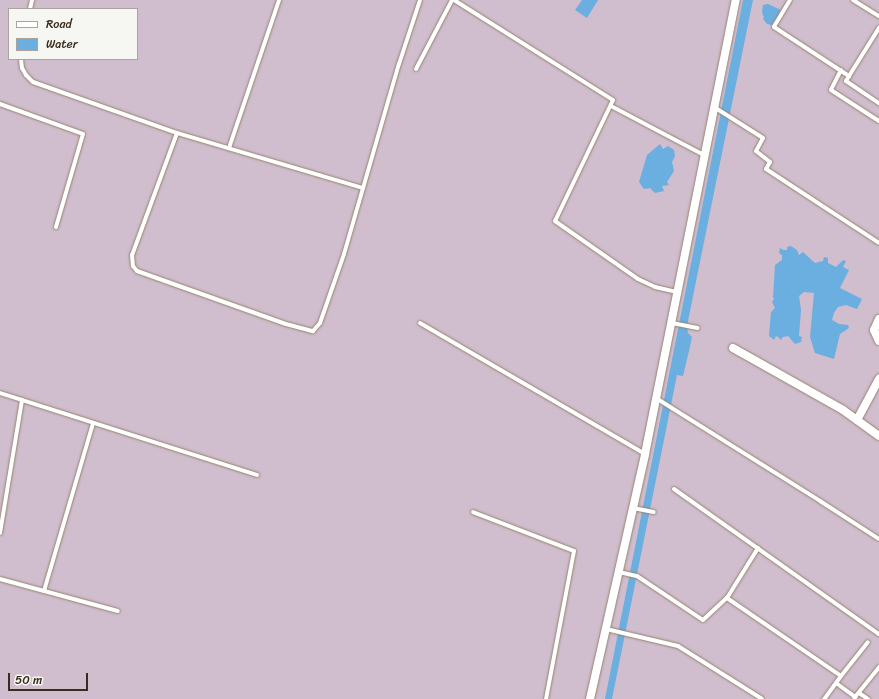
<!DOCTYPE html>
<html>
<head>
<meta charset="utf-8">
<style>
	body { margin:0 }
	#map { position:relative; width:879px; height:699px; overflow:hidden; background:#f0ddbe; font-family:Sriracha,sans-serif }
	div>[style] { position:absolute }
	.industrial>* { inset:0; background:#d0bdcd }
	.water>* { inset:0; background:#6baee0 }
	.roads { filter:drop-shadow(0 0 1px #96846e) drop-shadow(0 0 1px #96846e) }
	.service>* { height:4px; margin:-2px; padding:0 2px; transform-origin:2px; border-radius:2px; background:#fff }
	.minor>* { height:8px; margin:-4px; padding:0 4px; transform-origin:4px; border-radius:4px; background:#fff }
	span { translate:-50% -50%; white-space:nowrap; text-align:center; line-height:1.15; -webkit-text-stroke:3.5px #f6f6f2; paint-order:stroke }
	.legend { position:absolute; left:8px; top:8px; width:130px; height:52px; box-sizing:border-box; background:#f6f6f2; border:1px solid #aba49d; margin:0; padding:5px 7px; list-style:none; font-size:12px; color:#3b2a1e }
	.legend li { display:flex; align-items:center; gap:8px; height:20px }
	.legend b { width:20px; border:1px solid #aba49d }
	.scale { position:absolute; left:8px; top:673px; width:80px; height:18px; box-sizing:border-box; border:2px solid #3b2a1e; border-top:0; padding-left:5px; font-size:12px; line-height:14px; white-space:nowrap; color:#3b2a1e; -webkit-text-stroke:3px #f6f6f2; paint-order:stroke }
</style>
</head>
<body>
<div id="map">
	<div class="industrial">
		<div style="clip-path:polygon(evenodd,0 0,879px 0,879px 699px,0 699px,0 0,9px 9px,137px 9px,137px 59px,9px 59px,9px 9px)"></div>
	</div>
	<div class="water">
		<div style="clip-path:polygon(582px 0,598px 0,587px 18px,575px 10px)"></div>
		<div style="clip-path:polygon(743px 0,753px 0,687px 326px,688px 333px,692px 337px,689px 351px,683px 376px,677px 375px,612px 699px,605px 699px)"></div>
		<div style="clip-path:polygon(768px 4px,781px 10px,772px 25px,767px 24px,763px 19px,764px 18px,762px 12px,763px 5px)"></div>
		<div style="clip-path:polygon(660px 144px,663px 149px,668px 146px,674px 150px,675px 156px,672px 162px,674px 171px,667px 182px,669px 185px,662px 186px,664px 191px,655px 193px,650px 188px,644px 189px,639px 182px,647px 155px)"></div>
		<div style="clip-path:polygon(791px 246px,797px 250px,799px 255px,803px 252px,815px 263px,823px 261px,824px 257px,828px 258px,828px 263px,836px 267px,843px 260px,846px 261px,843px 267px,849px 270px,840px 288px,862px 299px,857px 309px,846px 305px,838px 307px,834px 313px,832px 320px,839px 324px,848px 325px,849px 328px,840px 334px,834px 359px,815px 353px,810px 337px,814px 293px,804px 292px,799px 296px,801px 310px,799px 336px,802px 337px,801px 342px,795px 344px,788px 336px,783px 337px,781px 340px,778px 337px,776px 336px,774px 340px,769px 336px,771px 312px,775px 308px,772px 302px,774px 299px,773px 297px,775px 265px,782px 260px,782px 255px,779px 253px,780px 248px,783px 250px,787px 250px,787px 247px)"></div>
	</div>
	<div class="roads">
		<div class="service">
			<div style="left:454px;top:0;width:188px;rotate:32.2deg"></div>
			<div style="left:613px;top:100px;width:134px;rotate:115.6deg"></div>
			<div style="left:555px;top:221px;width:101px;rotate:34.9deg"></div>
			<div style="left:638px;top:279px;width:19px;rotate:25deg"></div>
			<div style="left:655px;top:287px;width:23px;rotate:13deg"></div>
			<div style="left:790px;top:0;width:31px;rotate:121deg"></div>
			<div style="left:774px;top:27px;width:90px;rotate:33.2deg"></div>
			<div style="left:849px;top:76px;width:57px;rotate:-58deg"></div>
			<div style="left:853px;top:0;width:31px;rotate:32deg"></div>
			<div style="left:30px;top:9px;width:9px;rotate:-77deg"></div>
			<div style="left:21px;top:59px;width:9px;rotate:84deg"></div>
			<div style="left:22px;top:68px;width:8px;rotate:60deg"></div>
			<div style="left:26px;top:75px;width:10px;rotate:45deg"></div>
			<div style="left:33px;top:82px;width:153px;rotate:19.5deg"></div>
			<div style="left:177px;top:133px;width:194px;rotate:16.5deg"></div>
			<div style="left:416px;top:69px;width:78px;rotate:-62.4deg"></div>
			<div style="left:841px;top:70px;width:22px;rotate:117deg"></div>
			<div style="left:831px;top:90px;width:57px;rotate:32.9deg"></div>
			<div style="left:849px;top:76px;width:6px;rotate:121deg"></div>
			<div style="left:846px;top:81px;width:40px;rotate:34deg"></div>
			<div style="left:0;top:104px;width:88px;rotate:19.9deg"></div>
			<div style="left:83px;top:134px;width:97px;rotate:106.2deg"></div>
			<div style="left:611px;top:106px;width:105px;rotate:27.8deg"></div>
			<div style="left:714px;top:107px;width:58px;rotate:32.3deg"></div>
			<div style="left:763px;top:138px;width:15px;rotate:118deg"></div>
			<div style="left:756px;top:151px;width:18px;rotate:38deg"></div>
			<div style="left:770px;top:162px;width:8px;rotate:120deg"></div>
			<div style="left:766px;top:169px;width:135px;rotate:33.2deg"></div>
			<div style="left:177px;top:133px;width:130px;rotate:110.2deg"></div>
			<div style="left:132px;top:255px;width:11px;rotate:85deg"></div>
			<div style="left:133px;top:266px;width:6px;rotate:51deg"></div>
			<div style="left:137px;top:271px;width:158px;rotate:19.6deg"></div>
			<div style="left:286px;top:324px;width:28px;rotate:15deg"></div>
			<div style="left:313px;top:331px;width:11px;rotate:-49deg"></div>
			<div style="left:320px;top:323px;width:73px;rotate:-70.8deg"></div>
			<div style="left:344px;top:254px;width:198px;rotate:-73.9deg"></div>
			<div style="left:399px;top:64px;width:67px;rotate:-71.8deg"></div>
			<div style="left:229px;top:148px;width:156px;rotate:-71.3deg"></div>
			<div style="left:420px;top:323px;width:260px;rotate:30.2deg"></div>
			<div style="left:672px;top:323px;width:26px;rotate:11deg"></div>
			<div style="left:0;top:393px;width:270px;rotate:17.7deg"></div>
			<div style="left:656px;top:398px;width:194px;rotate:32.1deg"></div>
			<div style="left:820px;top:501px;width:70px;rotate:32.8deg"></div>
			<div style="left:674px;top:489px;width:251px;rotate:35.3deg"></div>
			<div style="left:633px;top:508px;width:21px;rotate:11deg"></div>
			<div style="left:473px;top:512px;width:108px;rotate:21.1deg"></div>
			<div style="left:574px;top:551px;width:151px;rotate:100.7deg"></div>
			<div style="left:0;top:533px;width:135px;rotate:-80.6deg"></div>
			<div style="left:619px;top:572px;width:18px;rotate:13deg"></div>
			<div style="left:637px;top:576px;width:79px;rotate:33.7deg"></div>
			<div style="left:703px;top:620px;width:33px;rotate:-43deg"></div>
			<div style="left:727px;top:598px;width:138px;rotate:34.4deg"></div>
			<div style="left:841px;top:676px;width:29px;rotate:126deg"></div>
			<div style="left:0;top:579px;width:122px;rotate:15.2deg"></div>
			<div style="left:44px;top:591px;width:175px;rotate:-73.7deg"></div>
			<div style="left:727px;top:598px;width:59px;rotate:-58.2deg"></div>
			<div style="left:606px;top:629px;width:74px;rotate:13.3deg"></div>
			<div style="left:678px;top:646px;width:99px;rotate:32.2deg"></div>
			<div style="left:841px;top:676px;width:43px;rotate:-51.5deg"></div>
			<div style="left:836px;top:683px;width:24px;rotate:36deg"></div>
			<div style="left:855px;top:697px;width:1px;rotate:135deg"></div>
			<div style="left:859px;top:693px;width:11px;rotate:34deg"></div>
			<div style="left:855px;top:697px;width:38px;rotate:-51deg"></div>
		</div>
		<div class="minor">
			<div style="left:879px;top:319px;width:12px;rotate:114deg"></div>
			<div style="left:874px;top:330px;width:12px;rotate:66deg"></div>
			<div style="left:733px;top:348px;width:126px;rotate:29.4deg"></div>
			<div style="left:843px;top:410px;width:44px;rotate:35.8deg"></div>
			<div style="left:857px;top:420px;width:47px;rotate:-61.8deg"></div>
			<div style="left:590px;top:699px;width:251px;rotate:-77.3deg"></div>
			<div style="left:645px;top:454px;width:463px;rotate:-78.7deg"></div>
		</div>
	</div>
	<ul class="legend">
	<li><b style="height:5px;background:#fff"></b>Road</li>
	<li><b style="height:11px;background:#6baee0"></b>Water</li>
	</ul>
	<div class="scale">50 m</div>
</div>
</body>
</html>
